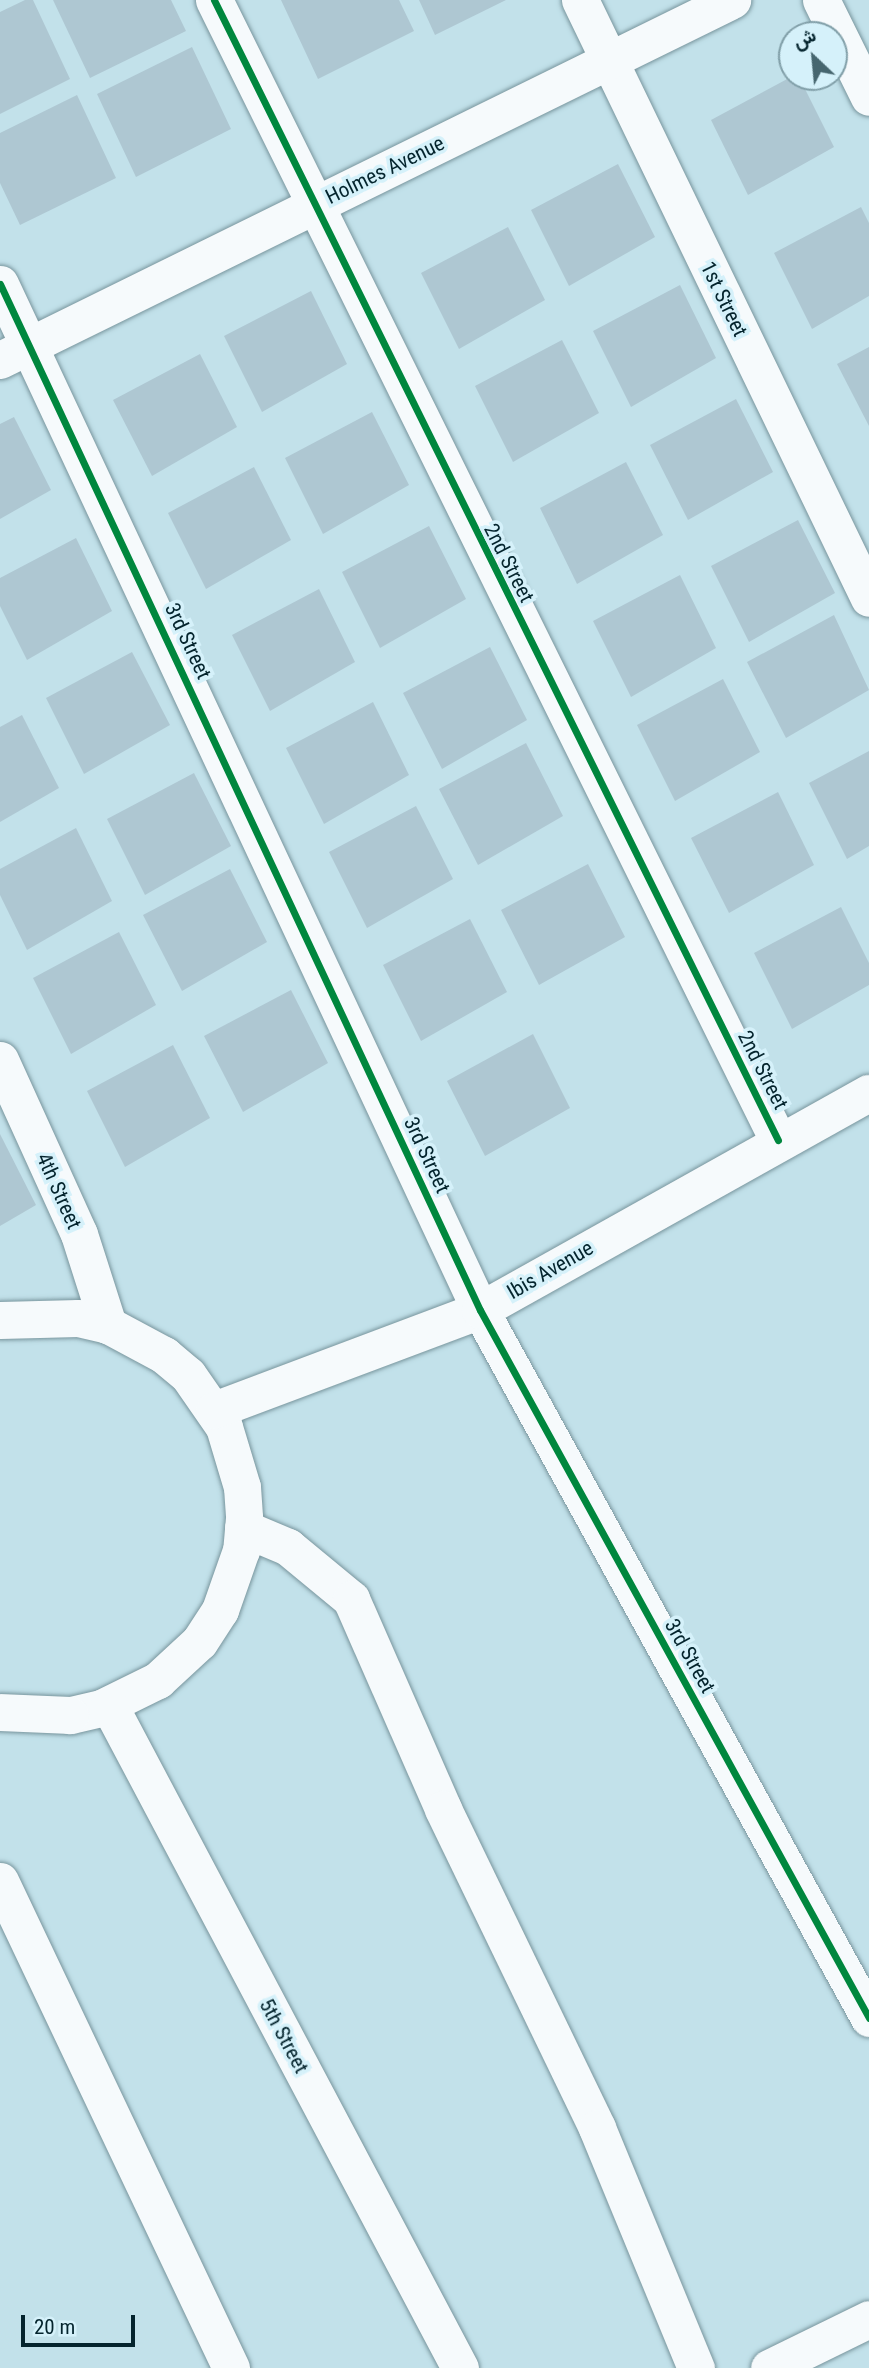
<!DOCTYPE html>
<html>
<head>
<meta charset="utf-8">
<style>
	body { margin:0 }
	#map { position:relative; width:869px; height:2368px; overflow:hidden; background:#c2e1ea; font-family:"Roboto Condensed",Vazirmatn,sans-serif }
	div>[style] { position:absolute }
	.building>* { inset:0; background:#aec7d2 }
	.roads { filter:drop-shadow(0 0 2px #78959d) drop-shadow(0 0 2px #78959d) }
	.minor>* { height:37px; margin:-18.5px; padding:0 18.5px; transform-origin:18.5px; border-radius:18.5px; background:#f6fafc }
	.cycleway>* { height:7px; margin:-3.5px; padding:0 3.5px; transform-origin:3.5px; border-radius:3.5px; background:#00873e }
	span { translate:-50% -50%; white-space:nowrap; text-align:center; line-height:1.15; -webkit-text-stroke:7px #d5f1fa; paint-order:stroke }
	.street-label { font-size:21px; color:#04242d }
	.north { position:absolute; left:778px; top:21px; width:70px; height:70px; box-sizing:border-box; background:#d5f1fa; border:2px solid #819fa8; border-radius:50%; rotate:334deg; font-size:19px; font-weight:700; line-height:28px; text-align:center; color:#04242d }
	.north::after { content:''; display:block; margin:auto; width:24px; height:32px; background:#46666f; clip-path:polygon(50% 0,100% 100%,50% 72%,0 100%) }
	.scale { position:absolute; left:21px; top:2315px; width:114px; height:32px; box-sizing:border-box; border:4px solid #04242d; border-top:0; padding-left:9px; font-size:21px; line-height:24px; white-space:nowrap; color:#04242d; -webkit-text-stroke:5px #d5f1fa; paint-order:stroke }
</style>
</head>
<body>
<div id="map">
	<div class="building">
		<div style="clip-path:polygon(25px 0,33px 0,70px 79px,0 114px,0 12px)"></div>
		<div style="clip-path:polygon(53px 0,171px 0,186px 31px,90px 78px)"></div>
		<div style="clip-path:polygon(281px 0,399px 0,414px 31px,318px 79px)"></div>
		<div style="clip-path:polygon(419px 0,506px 0,435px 35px)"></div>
		<div style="clip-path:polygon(192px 47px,231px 129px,136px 177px,97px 94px)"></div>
		<div style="clip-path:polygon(791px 77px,799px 77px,834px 147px,748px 195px,711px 120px)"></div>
		<div style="clip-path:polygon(77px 95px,116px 178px,20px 225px,0 183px,0 133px)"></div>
		<div style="clip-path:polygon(618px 164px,655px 237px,569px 286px,531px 210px)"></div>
		<div style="clip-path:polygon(861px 207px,869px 223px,869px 296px,812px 329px,774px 253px)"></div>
		<div style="clip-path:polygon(508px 227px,545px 300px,459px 349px,421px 273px)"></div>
		<div style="clip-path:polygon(680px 285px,716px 358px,631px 407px,593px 331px)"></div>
		<div style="clip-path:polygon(311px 291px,347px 364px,262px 412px,224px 336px)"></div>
		<div style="clip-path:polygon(562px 340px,599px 413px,513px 462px,475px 386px)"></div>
		<div style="clip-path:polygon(869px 347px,869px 426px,837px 364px)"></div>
		<div style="clip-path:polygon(200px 354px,237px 427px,152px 476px,113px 400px)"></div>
		<div style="clip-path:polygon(736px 399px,773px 472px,688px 520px,650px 445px)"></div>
		<div style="clip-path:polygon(372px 412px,409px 485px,323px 534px,285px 458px)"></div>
		<div style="clip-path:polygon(14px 417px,51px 490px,0 519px,0 424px)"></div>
		<div style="clip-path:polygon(626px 462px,663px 535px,577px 584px,540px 508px)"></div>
		<div style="clip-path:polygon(254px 467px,291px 540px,206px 589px,168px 513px)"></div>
		<div style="clip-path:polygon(798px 520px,835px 593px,749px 642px,711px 566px)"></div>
		<div style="clip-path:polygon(429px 526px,466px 599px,380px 648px,342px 572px)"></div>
		<div style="clip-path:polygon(76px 538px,112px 611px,27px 660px,0 606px,0 578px)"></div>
		<div style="clip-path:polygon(680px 575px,716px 648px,631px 697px,593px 621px)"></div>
		<div style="clip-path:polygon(319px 589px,355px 662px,270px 711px,232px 635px)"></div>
		<div style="clip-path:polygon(834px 615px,869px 690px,786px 738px,747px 662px)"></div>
		<div style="clip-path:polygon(490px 647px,527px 720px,442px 769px,403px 693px)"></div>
		<div style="clip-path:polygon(132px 652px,170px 725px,84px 774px,46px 698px)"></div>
		<div style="clip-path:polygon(723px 679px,760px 752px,675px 801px,637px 725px)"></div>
		<div style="clip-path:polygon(373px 702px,409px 775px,324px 824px,286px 748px)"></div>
		<div style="clip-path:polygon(22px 715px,59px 788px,0 822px,0 727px)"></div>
		<div style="clip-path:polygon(526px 743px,563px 816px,478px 865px,439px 789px)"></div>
		<div style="clip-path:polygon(869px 751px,869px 846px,847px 859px,809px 783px)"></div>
		<div style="clip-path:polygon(194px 773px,231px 846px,145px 895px,107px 819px)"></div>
		<div style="clip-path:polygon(778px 792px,814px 865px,729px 913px,691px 838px)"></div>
		<div style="clip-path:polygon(416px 806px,453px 879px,367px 928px,329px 852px)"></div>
		<div style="clip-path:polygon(76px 828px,112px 901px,27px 950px,0 895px,0 869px)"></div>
		<div style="clip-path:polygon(588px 864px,625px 937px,539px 985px,501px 910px)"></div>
		<div style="clip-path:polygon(230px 869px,267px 942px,182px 991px,143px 915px)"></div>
		<div style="clip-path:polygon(841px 907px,869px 963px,869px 985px,792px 1029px,754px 953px)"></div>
		<div style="clip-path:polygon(470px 919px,507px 992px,421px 1041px,383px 965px)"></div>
		<div style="clip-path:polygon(119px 932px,156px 1005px,71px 1054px,33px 978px)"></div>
		<div style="clip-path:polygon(291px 990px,328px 1063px,243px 1112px,204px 1036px)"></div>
		<div style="clip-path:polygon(533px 1034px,570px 1108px,485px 1156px,447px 1081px)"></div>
		<div style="clip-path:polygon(173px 1045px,210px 1118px,125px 1167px,87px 1091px)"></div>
		<div style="clip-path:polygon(0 1134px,36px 1205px,0 1226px)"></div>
	</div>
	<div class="roads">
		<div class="minor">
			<div style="left:214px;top:0;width:1272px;rotate:63.68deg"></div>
			<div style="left:580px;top:0;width:664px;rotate:64.21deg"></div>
			<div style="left:821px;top:0;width:108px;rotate:63.7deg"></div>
			<div style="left:0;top:284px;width:1133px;rotate:64.93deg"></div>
			<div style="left:480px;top:1310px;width:808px;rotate:61.21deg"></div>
			<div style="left:0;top:360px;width:816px;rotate:-26.19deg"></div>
			<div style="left:0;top:1060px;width:191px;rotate:65.6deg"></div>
			<div style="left:79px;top:1234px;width:96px;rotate:72.3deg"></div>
			<div style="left:0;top:1320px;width:78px;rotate:-1.5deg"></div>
			<div style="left:78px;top:1318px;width:31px;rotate:13deg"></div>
			<div style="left:108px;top:1325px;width:64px;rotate:28.2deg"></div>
			<div style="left:164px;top:1355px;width:31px;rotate:40deg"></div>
			<div style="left:188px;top:1375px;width:63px;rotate:55.3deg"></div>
			<div style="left:224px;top:1427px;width:63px;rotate:73.3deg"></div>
			<div style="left:242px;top:1487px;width:31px;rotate:86deg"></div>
			<div style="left:244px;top:1518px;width:32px;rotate:95deg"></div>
			<div style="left:241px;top:1550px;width:64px;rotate:109.3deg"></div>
			<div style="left:220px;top:1610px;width:38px;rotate:123deg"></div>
			<div style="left:199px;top:1642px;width:56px;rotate:137.2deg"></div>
			<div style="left:158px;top:1680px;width:64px;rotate:153.8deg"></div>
			<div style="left:101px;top:1708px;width:32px;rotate:167deg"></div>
			<div style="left:70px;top:1715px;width:70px;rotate:-177.5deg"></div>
			<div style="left:214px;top:1410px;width:284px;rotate:-20.6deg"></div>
			<div style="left:480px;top:1310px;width:445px;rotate:-29.2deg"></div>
			<div style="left:243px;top:1528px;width:49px;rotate:22.9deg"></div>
			<div style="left:288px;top:1547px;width:82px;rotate:39.5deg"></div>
			<div style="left:351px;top:1599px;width:229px;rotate:66.3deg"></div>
			<div style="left:443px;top:1809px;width:354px;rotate:64.2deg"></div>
			<div style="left:597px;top:2128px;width:260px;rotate:67.6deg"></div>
			<div style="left:109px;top:1705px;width:750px;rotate:62.1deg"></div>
			<div style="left:0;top:1881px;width:539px;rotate:64.62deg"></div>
			<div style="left:769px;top:2368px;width:111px;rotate:-26.1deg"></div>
		</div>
	</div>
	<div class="cycleway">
		<div style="left:214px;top:0;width:1272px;rotate:63.68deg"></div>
		<div style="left:0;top:284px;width:1133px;rotate:64.93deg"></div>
		<div style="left:480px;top:1310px;width:808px;rotate:61.21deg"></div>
	</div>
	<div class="street-label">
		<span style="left:385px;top:170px;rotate:-26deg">Holmes Avenue</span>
		<span style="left:724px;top:299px;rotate:64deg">1st Street</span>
		<span style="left:509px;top:563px;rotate:63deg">2nd Street</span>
		<span style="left:188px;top:641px;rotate:65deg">3rd Street</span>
		<span style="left:763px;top:1070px;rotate:63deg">2nd Street</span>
		<span style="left:427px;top:1155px;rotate:65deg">3rd Street</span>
		<span style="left:59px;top:1191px;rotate:66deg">4th Street</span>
		<span style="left:550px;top:1270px;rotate:-30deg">Ibis Avenue</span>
		<span style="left:690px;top:1656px;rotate:61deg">3rd Street</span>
		<span style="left:284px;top:2036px;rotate:62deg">5th Street</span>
	</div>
	<div class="north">ش</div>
	<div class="scale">20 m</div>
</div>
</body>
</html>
